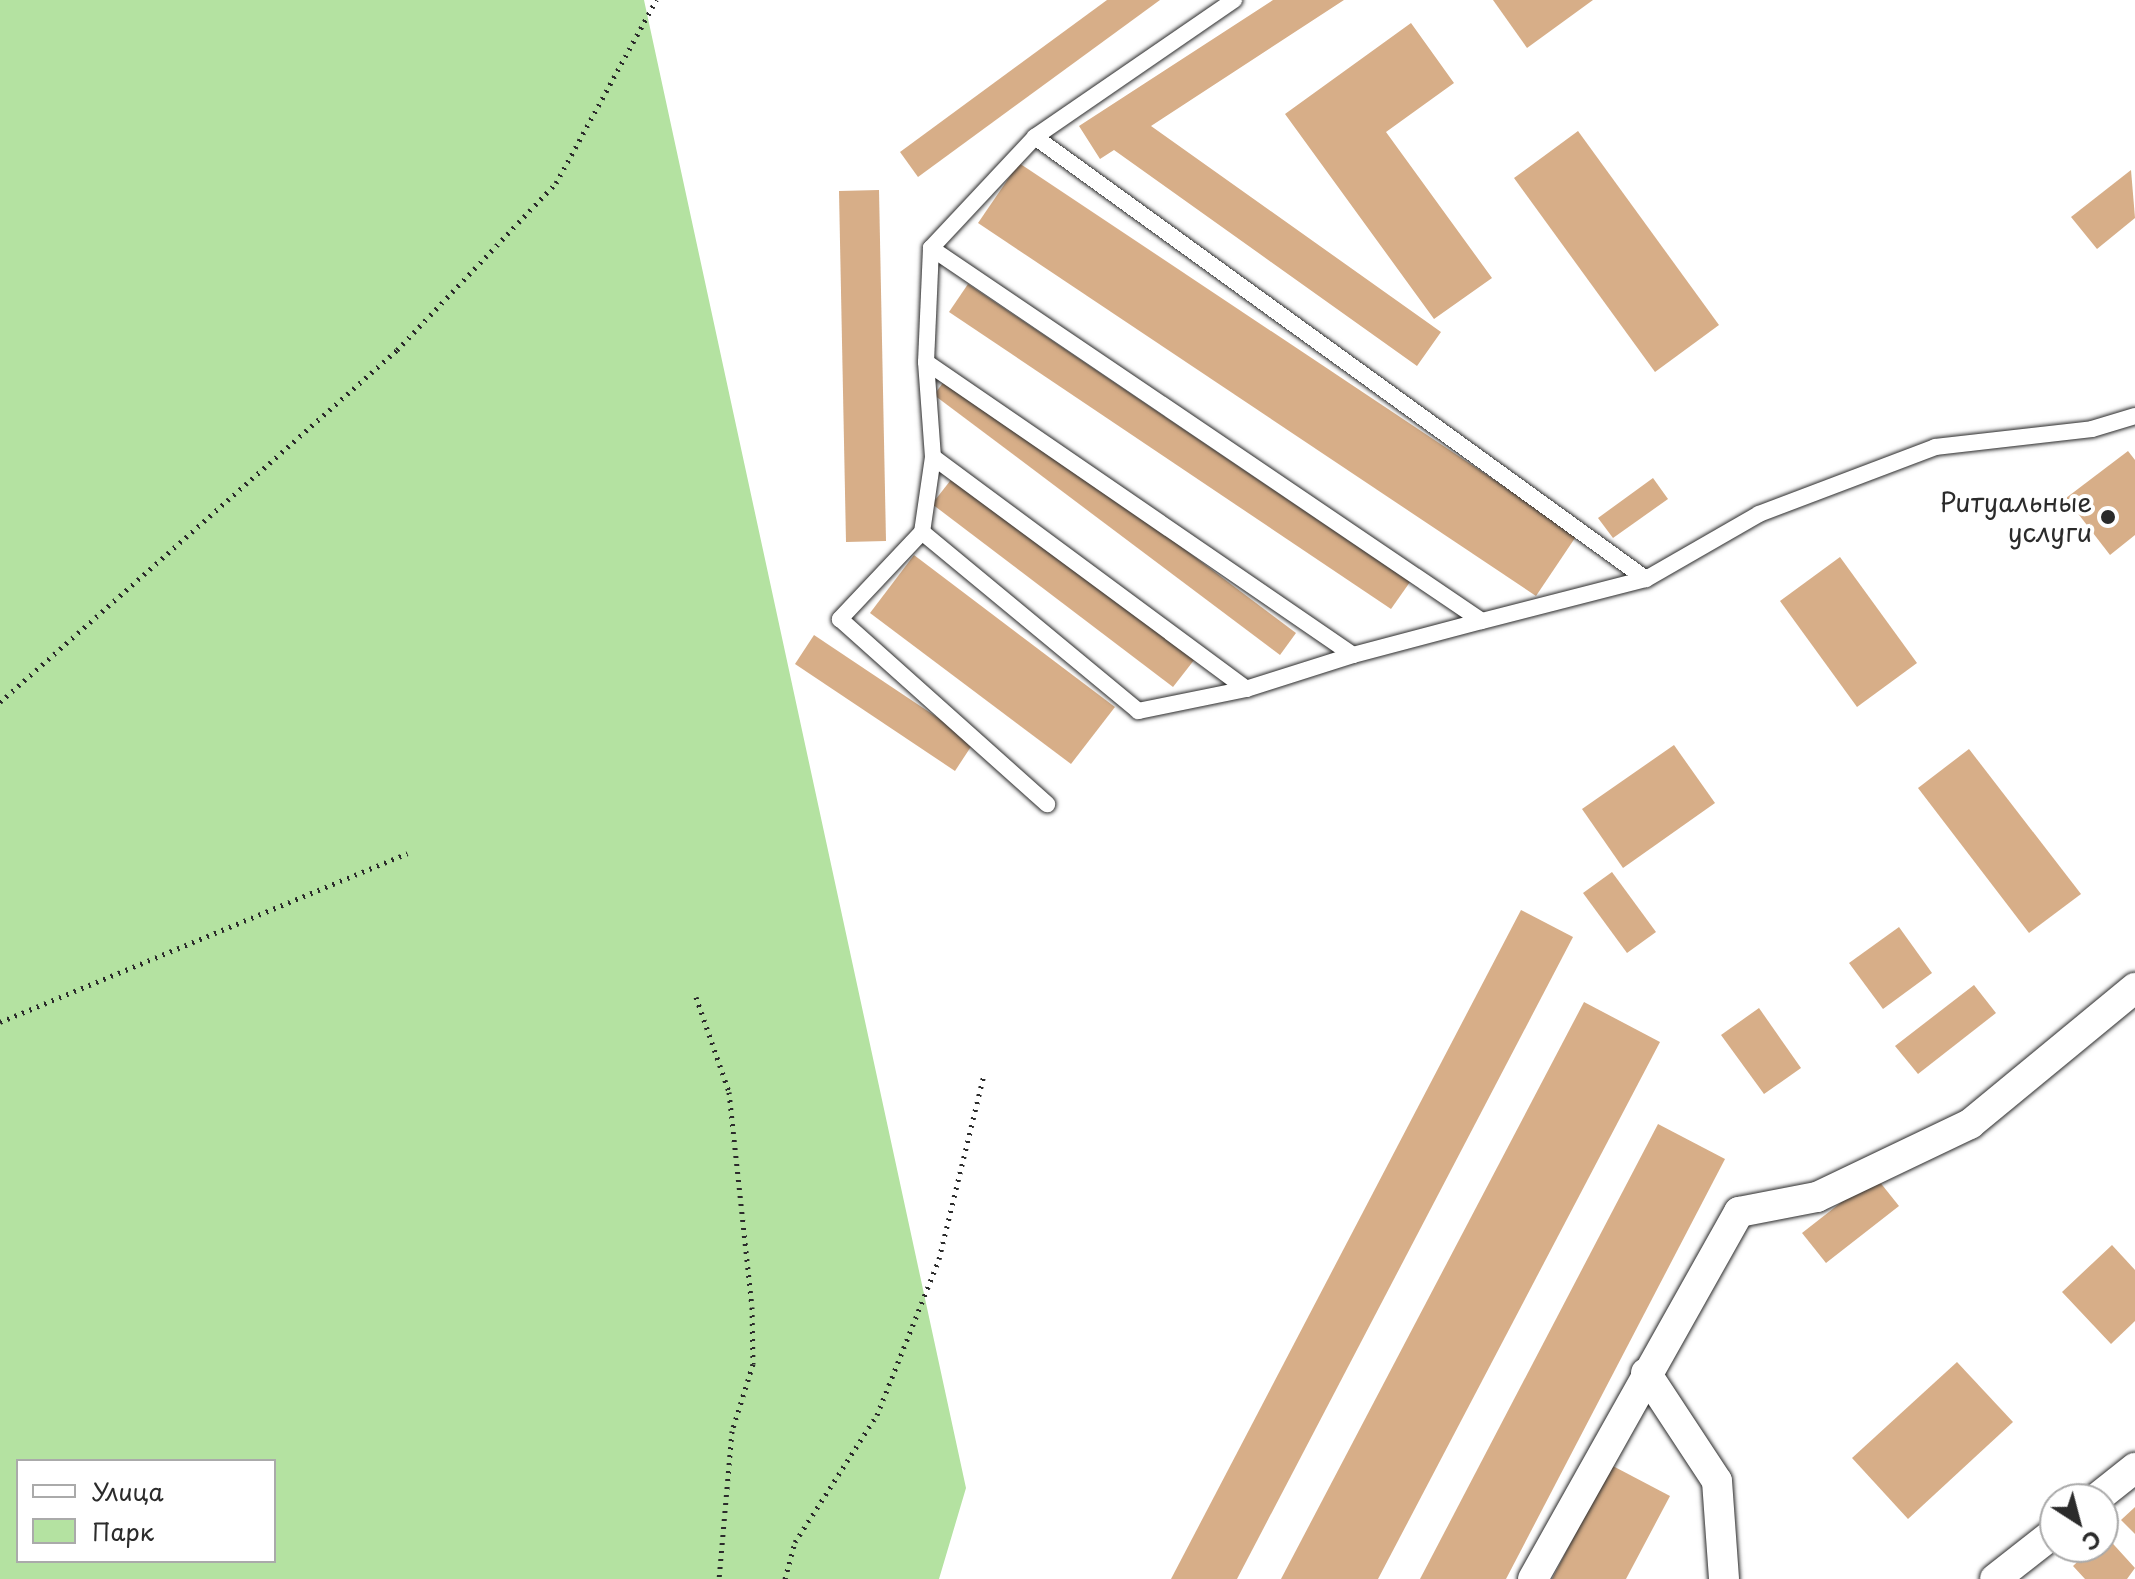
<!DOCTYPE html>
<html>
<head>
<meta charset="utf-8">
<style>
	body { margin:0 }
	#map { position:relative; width:2135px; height:1579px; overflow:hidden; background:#fff; font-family:"Playpen Sans",sans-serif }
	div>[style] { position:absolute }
	.green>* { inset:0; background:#b4e2a1 }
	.building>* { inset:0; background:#d7ae88 }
	.path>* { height:5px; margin-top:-2.5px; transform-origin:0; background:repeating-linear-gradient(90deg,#2b2b2b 0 2px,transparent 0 8px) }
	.roads { filter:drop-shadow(0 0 2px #2b2b2b) drop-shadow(0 0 2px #2b2b2b) }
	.lane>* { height:16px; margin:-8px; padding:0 8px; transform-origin:8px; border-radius:8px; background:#fff }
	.street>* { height:30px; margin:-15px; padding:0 15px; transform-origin:15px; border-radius:15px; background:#fff }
	.dots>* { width:22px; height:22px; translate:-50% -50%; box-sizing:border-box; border:4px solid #fff; border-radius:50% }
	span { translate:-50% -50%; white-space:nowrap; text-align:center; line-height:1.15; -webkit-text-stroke:8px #fff; paint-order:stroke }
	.poi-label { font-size:26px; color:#2b2b2b }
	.right { translate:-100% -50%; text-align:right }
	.legend { position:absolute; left:16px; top:1459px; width:260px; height:104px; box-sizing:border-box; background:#fff; border:2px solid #aaa; margin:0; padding:10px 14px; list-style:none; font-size:24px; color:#2b2b2b }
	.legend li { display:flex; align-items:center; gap:16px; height:40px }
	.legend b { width:40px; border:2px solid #aaa }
	.north { position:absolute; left:2039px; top:1483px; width:80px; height:80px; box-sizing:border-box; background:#fff; border:2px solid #aaa; border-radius:50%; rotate:144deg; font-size:22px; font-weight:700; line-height:32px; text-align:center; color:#2b2b2b }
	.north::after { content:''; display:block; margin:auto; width:28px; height:36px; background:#2b2b2b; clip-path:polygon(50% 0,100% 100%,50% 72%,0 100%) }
</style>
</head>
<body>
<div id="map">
	<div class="green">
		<div style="clip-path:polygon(evenodd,0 0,644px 0,966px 1488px,939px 1579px,0 1579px,0 0,18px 1461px,274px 1461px,274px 1561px,18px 1561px,18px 1461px)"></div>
	</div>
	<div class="building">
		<div style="clip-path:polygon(1107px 0,1160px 0,918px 177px,900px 152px)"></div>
		<div style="clip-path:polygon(1273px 0,1344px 0,1151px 126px,1441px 332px,1417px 366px,1114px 150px,1100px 159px,1079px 126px)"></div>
		<div style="clip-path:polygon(1493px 0,1593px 0,1527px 48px)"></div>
		<div style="clip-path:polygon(1411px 23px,1454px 83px,1386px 132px,1492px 278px,1434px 319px,1285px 114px)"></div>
		<div style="clip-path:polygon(1578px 131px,1719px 325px,1655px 372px,1514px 178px)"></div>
		<div style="clip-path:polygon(1019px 163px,1577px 535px,1536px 596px,978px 223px)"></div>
		<div style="clip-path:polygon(2131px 170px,2135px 218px,2097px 249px,2071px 217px)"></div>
		<div style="clip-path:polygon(879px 190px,886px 541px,846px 542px,839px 191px)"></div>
		<div style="clip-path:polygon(968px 284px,1410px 582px,1391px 609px,949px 312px)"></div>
		<div style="clip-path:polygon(950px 373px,1296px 633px,1280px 655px,934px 395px)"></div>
		<div style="clip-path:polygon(2128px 451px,2135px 460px,2135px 535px,2110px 555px,2066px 498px)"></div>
		<div style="clip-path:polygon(957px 472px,1198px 655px,1173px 687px,932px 504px)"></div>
		<div style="clip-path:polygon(1653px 478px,1668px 499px,1613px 538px,1598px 518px)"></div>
		<div style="clip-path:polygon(914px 555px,1115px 707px,1071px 764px,870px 613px)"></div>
		<div style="clip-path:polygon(1840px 557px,1917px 663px,1857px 707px,1780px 601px)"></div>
		<div style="clip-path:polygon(814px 635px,974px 742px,955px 771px,795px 664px)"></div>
		<div style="clip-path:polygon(1674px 745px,1715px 803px,1623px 868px,1582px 809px)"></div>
		<div style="clip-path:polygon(1969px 749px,2081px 894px,2029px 933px,1918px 788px)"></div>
		<div style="clip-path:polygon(1612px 872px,1656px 932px,1627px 953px,1583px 893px)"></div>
		<div style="clip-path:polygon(1521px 910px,1573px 937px,1237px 1579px,1171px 1579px)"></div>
		<div style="clip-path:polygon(1899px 927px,1932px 973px,1883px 1009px,1849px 963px)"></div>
		<div style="clip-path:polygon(1974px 985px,1996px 1013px,1918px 1074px,1895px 1046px)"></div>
		<div style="clip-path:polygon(1584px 1002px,1660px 1042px,1378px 1579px,1281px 1579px)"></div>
		<div style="clip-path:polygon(1759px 1008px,1801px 1068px,1764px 1094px,1721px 1035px)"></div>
		<div style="clip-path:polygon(1658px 1124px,1725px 1159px,1506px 1579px,1420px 1579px)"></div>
		<div style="clip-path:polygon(1875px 1176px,1899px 1206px,1826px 1263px,1802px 1233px)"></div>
		<div style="clip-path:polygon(2112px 1245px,2135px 1270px,2135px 1321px,2111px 1344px,2062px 1292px)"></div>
		<div style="clip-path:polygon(1957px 1362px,2013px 1422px,1908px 1519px,1852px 1458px)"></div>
		<div style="clip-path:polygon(1611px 1465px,1670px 1496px,1626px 1579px,1552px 1579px)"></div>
		<div style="clip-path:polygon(2135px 1507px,2135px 1534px,2121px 1520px)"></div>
		<div style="clip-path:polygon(2105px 1535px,2135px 1568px,2127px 1579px,2085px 1579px,2073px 1566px,2093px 1547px,2103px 1547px)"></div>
	</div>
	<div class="path">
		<div style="left:0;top:702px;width:531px;rotate:-41.56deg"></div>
		<div style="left:397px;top:350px;width:231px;rotate:-46.4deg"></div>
		<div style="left:556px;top:183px;width:209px;rotate:-61.3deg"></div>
		<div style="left:696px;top:997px;width:101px;rotate:70.8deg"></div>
		<div style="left:729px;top:1092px;width:216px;rotate:83.9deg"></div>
		<div style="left:752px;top:1307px;width:57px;rotate:89deg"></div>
		<div style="left:753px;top:1364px;width:70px;rotate:107.4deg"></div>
		<div style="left:732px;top:1431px;width:149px;rotate:95deg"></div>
		<div style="left:0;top:1022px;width:441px;rotate:-22.5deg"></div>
		<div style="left:785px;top:1579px;width:38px;rotate:-75deg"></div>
		<div style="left:795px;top:1542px;width:151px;rotate:-57.2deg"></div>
		<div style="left:877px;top:1415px;width:168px;rotate:-68.3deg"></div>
		<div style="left:939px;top:1259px;width:190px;rotate:-76.3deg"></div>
	</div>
	<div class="roads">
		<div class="lane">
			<div style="left:1234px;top:0;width:242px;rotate:145.5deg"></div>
			<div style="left:1035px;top:137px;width:754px;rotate:35.88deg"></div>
			<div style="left:1646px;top:579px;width:130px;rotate:-29.9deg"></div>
			<div style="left:1759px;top:514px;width:188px;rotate:-20.8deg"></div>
			<div style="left:1935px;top:447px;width:158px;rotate:-6.5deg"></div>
			<div style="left:2092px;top:429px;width:45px;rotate:-16.8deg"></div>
			<div style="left:1035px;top:137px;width:152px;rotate:133.1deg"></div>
			<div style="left:931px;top:248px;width:665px;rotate:34.1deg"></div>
			<div style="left:1482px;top:621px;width:169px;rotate:-14.4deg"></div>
			<div style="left:931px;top:248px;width:114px;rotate:92.5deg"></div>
			<div style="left:926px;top:362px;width:518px;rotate:34.46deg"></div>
			<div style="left:1353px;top:655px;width:133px;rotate:-14.8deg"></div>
			<div style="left:926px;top:362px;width:95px;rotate:85.8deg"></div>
			<div style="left:933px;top:457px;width:390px;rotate:36.5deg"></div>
			<div style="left:1246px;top:689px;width:112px;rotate:-17.6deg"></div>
			<div style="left:933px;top:457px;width:76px;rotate:98.3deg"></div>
			<div style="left:922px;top:532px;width:281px;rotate:39.6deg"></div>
			<div style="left:1138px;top:711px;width:110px;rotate:-11.5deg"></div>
			<div style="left:922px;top:532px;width:120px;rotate:133.3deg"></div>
			<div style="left:840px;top:619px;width:278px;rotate:41.8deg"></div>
		</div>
		<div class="street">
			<div style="left:1646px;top:1373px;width:129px;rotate:56.7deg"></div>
			<div style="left:1717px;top:1481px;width:98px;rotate:85.9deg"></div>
			<div style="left:2096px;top:1499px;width:50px;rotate:-38.5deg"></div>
			<div style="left:1533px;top:1579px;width:421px;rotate:-60.7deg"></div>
			<div style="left:1739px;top:1212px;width:79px;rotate:-10.9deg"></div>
			<div style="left:1817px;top:1197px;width:170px;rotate:-25.5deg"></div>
			<div style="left:1970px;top:1124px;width:214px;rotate:-39.5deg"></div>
			<div style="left:1995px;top:1579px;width:76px;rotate:-38.1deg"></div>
		</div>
	</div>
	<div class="dots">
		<div style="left:2108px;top:517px;background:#2b2b2b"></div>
	</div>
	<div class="poi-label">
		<span class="right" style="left:2092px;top:517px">Ритуальные<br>услуги</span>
	</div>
	<ul class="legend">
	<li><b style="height:10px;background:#fff"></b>Улица</li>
	<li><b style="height:22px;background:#b4e2a1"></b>Парк</li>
	</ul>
	<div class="north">С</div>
</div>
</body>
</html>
